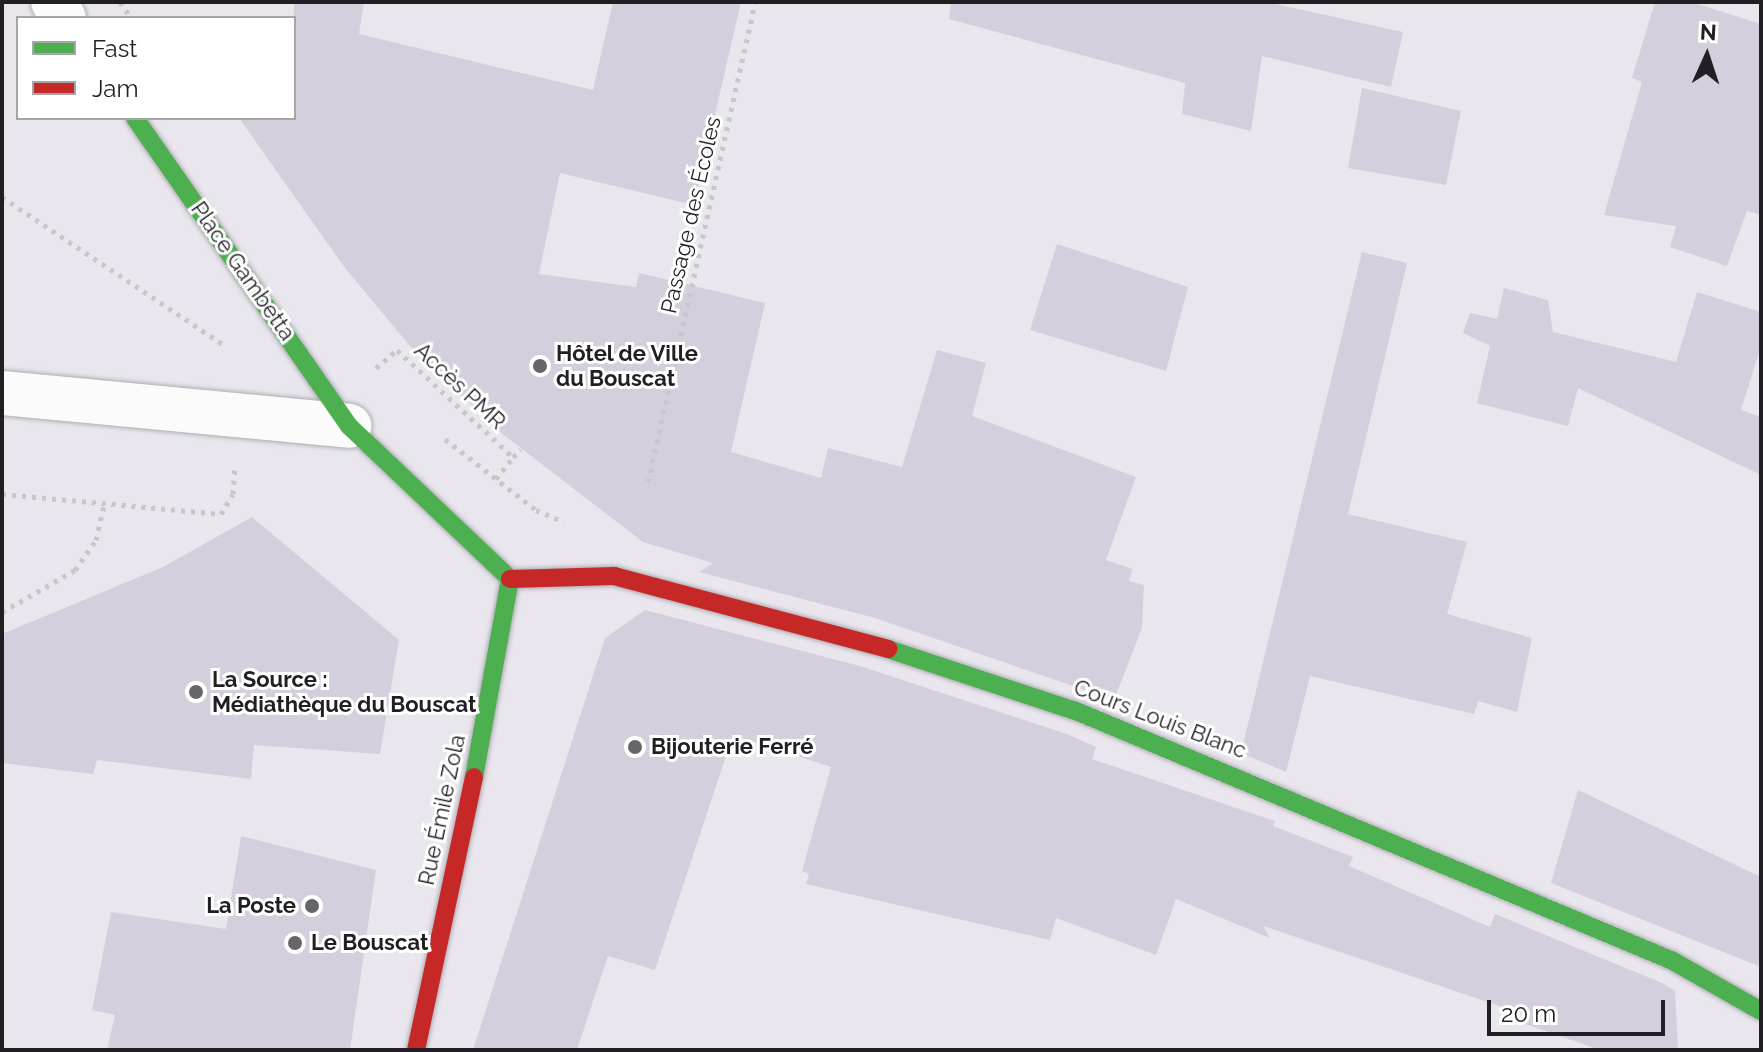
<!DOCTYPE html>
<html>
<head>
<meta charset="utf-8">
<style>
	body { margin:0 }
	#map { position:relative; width:1763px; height:1052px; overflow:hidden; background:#e9e6ed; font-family:Raleway,sans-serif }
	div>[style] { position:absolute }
	.building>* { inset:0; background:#d5cfdd }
	.path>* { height:5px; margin-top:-2.5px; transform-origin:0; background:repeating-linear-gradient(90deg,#c9c7ca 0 4px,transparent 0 10px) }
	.roads { filter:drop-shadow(0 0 2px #afadb3) drop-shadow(0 0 2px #afadb3) }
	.street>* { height:44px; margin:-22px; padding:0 22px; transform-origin:22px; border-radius:22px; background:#fcfbfc }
	.fast>* { height:18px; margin:-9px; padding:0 9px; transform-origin:9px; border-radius:9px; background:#4caf50 }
	.jam>* { height:18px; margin:-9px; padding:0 9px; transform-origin:9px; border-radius:9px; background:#c62828 }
	.dots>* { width:22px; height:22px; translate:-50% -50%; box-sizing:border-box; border:4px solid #fff; border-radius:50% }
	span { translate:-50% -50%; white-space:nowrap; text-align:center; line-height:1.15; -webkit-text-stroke:6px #fff; paint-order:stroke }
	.street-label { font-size:22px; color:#211f24 }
	.poi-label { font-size:22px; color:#211f24; font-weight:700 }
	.left { translate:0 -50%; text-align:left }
	.right { translate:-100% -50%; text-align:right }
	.frame { position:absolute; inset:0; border:4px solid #211f24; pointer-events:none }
	.legend { position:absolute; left:16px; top:16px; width:280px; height:104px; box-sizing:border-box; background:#fff; border:2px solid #a6a5a7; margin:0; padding:10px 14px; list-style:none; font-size:24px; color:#211f24 }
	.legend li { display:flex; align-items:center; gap:16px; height:40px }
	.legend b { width:40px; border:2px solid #a6a5a7 }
	.north { position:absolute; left:1667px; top:16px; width:80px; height:80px; -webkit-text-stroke:6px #fff; paint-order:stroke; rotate:3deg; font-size:22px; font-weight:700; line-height:32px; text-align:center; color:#211f24 }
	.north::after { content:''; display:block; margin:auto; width:28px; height:36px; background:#211f24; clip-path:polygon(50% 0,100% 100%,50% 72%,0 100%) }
	.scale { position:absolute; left:1487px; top:1000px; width:178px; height:36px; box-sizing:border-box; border:4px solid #211f24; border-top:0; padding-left:10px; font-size:24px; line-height:28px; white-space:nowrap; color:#211f24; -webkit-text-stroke:6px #fff; paint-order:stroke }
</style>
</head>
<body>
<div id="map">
	<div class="building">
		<div style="clip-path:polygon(294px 2px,364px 2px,359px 34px,593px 90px,613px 2px,741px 2px,694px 205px,560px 173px,539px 274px,636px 287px,639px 273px,765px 303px,731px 452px,821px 478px,828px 448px,902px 467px,937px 350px,986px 363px,972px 416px,1136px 477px,1106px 560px,1133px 569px,1129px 581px,1144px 585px,1142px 628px,1114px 700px,875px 618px,699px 572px,713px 563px,643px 542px,500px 432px,409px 345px,345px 268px,239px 118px,294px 118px)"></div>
		<div style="clip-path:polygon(951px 2px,1267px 2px,1403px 32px,1391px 87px,1262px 56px,1251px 131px,1182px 114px,1185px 83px,949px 19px)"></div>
		<div style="clip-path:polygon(1655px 2px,1691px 2px,1761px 24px,1761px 215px,1747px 211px,1727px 266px,1670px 247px,1676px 226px,1604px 215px,1642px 82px,1632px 78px)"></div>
		<div style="clip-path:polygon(1362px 88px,1461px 111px,1446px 185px,1348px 168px)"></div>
		<div style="clip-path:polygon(1057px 244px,1188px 287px,1166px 371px,1030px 330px)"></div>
		<div style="clip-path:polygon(1362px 252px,1407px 263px,1348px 514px,1467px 542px,1447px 614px,1532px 638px,1517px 712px,1478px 701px,1474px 714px,1310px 676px,1286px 772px,1241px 753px)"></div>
		<div style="clip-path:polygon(1504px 288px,1548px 300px,1553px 332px,1676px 362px,1697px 292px,1761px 312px,1761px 346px,1741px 410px,1761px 417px,1761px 475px,1578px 388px,1568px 426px,1477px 403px,1490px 346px,1463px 333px,1470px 313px,1497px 319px)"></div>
		<div style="clip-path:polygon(252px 517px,399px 640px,380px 754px,254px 745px,251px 779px,97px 760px,93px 774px,2px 763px,2px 634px,163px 567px)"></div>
		<div style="clip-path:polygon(645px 610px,860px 666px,1067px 734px,1096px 747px,1092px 759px,1275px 821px,1273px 826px,1353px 857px,1349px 866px,1490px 927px,1495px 914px,1662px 983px,1675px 991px,1678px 1050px,1600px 1050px,1514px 1020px,1526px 1015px,1263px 926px,1270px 938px,1176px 899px,1156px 955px,1056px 918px,1050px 940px,806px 884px,809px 874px,802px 871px,831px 767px,733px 735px,655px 970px,608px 956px,577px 1050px,473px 1050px,605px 638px)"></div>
		<div style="clip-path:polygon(1578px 790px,1761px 877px,1761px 967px,1551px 883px)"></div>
		<div style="clip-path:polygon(241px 836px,376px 870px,350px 1050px,107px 1050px,115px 1015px,92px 1010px,111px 912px,226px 929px)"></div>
	</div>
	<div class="path">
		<div style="left:120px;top:2px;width:19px;rotate:55deg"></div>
		<div style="left:2px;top:197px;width:267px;rotate:33.7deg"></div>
		<div style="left:376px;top:368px;width:28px;rotate:-41deg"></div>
		<div style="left:397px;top:350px;width:158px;rotate:42.7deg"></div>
		<div style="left:513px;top:457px;width:11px;rotate:-45deg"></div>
		<div style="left:445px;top:439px;width:115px;rotate:38deg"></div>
		<div style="left:536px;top:510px;width:30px;rotate:23deg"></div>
		<div style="left:496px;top:479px;width:28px;rotate:-52deg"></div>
		<div style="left:648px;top:482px;width:492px;rotate:-77.4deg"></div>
		<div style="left:2px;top:494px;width:220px;rotate:5.2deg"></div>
		<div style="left:221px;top:514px;width:23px;rotate:-59deg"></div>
		<div style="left:233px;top:494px;width:26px;rotate:-86deg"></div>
		<div style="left:2px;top:612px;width:84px;rotate:-29.9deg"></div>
		<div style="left:75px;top:570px;width:37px;rotate:-55deg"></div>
		<div style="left:96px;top:540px;width:36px;rotate:-77deg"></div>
	</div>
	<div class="roads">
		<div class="street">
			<div style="left:53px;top:2px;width:19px;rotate:55deg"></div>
			<div style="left:2px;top:393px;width:349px;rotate:5.4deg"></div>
		</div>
		<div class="fast">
			<div style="left:135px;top:118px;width:375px;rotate:55.2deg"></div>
			<div style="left:349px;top:426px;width:222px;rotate:43.5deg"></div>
			<div style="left:888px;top:649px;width:198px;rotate:18.3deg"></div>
			<div style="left:1076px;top:711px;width:647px;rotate:22.72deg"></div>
			<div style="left:1673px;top:961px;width:101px;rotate:29.6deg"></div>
			<div style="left:474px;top:777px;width:201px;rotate:-79.7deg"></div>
		</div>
		<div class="jam">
			<div style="left:510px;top:579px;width:104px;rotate:-1.7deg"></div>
			<div style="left:614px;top:576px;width:284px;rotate:14.9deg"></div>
			<div style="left:416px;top:1050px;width:279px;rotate:-78deg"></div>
		</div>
	</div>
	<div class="dots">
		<div style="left:540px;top:366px;background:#67656a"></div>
		<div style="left:196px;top:692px;background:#67656a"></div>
		<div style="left:635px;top:747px;background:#67656a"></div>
		<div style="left:312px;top:906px;background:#67656a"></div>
		<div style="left:295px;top:943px;background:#67656a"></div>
	</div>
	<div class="street-label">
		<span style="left:691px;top:215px;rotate:-77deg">Passage des Écoles</span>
		<span style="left:243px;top:271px;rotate:55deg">Place Gambetta</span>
		<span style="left:460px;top:386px;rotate:43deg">Accès PMR</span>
		<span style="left:1160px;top:719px;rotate:21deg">Cours Louis Blanc</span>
		<span style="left:442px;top:810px;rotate:-78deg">Rue Émile Zola</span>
	</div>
	<div class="poi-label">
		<span class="left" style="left:556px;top:366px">Hôtel de Ville<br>du Bouscat</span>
		<span class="left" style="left:212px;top:692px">La Source :<br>Médiathèque du Bouscat</span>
		<span class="left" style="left:651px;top:747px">Bijouterie Ferré</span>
		<span class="right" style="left:296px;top:906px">La Poste</span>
		<span class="left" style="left:311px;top:943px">Le Bouscat</span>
	</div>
	<div class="frame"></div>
	<ul class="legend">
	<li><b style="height:10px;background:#4caf50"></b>Fast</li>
	<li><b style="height:10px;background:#c62828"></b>Jam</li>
	</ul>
	<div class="north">N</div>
	<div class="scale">20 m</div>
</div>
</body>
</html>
